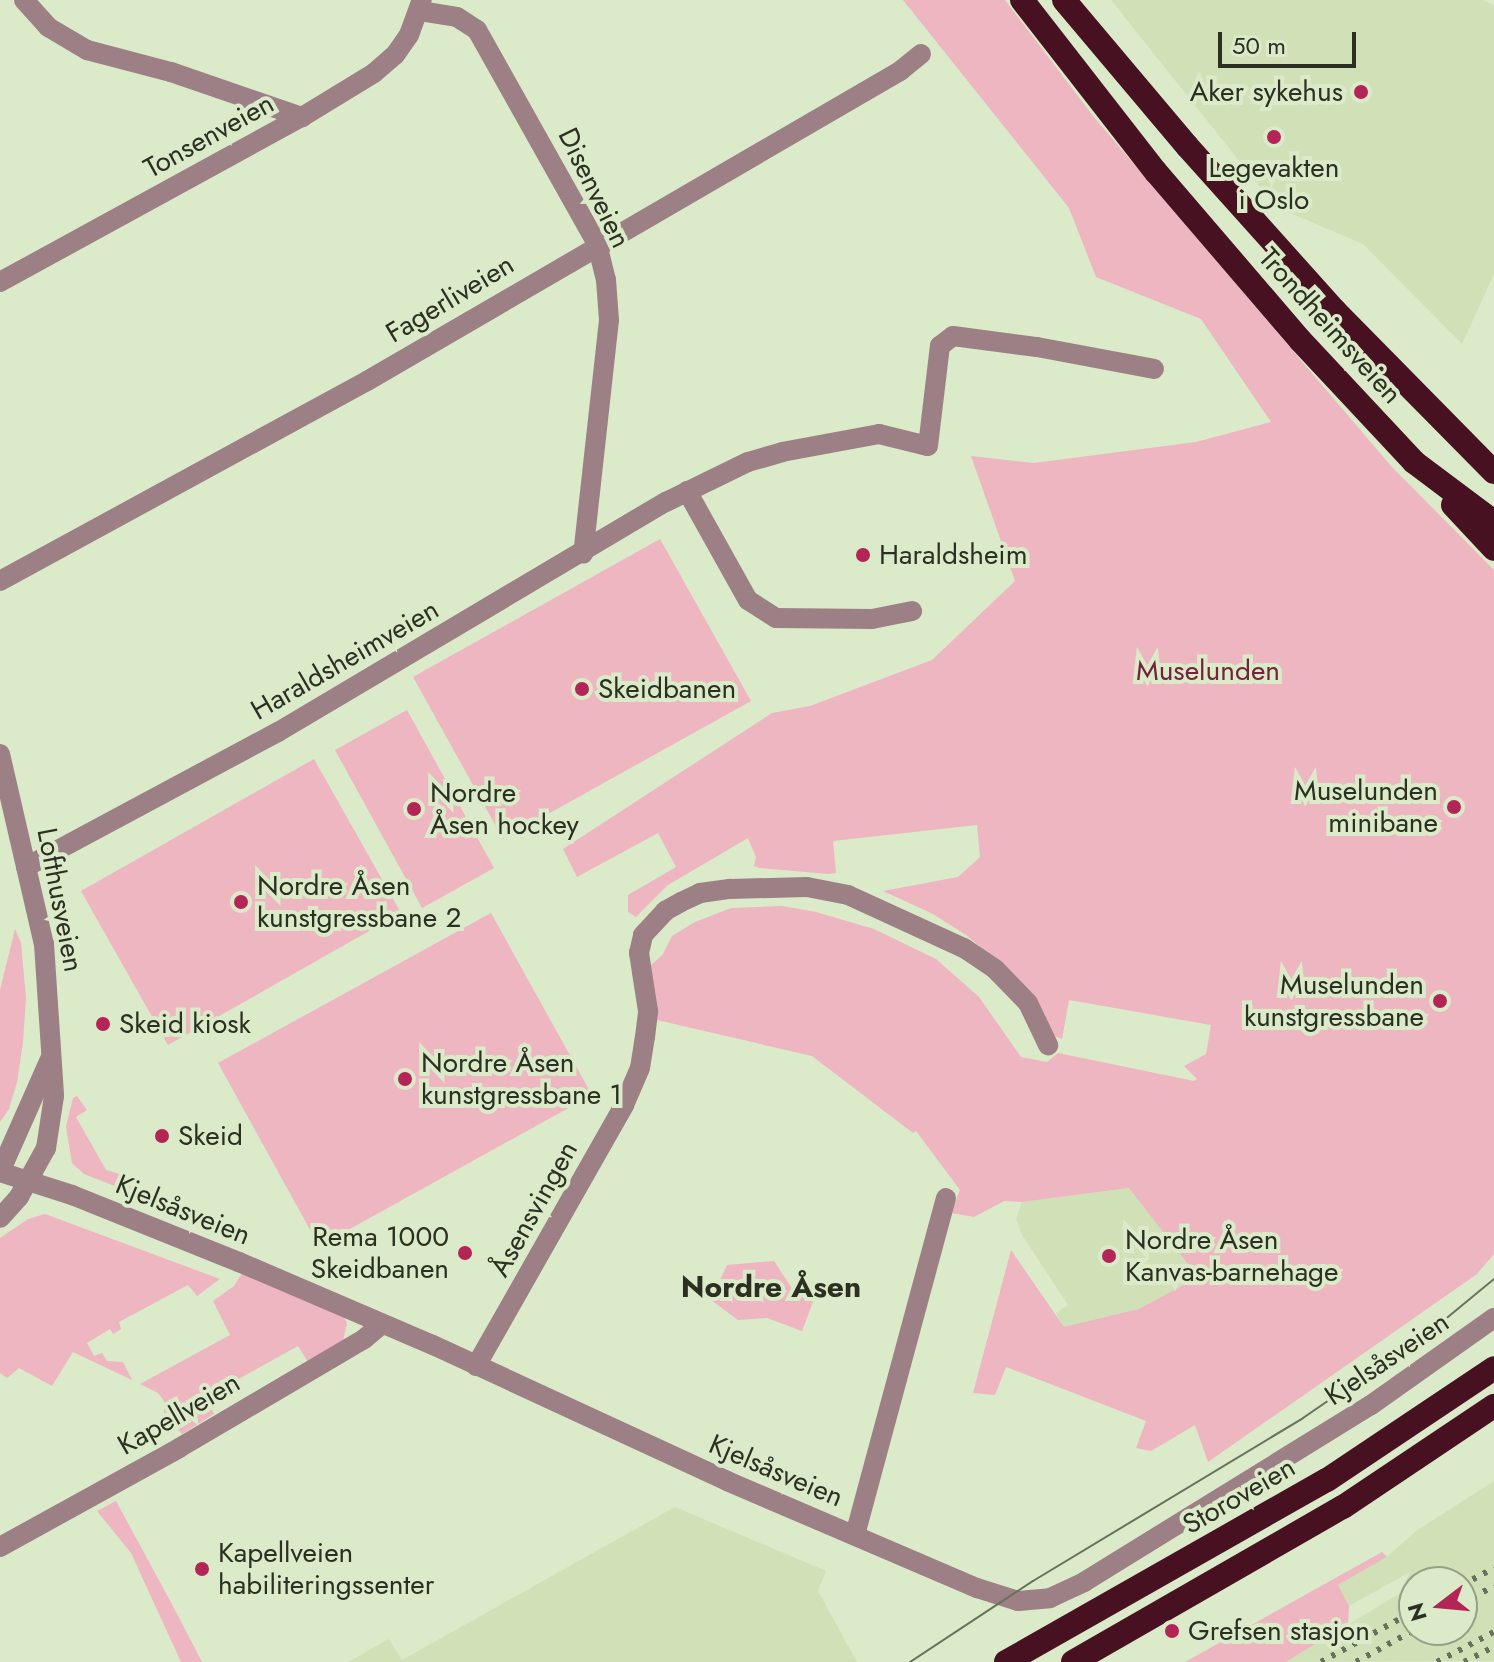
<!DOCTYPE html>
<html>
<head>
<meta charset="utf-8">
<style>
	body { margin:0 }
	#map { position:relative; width:1494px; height:1662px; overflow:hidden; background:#dbeac8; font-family:Jost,sans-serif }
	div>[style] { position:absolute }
	.built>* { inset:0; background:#d0e1b8 }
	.green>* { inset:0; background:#edb6c1 }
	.minor>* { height:20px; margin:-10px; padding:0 10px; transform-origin:10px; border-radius:10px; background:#9d8085 }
	.highway>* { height:24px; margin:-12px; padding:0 12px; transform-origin:12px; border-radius:12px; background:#471122 }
	.tram>* { height:2px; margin:-1px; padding:0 1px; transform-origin:1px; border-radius:1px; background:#68715c }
	.rail>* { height:6px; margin-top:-3px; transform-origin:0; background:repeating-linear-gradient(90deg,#68715c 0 4px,transparent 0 12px) }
	.dots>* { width:22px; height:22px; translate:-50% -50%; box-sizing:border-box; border:4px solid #dbeac8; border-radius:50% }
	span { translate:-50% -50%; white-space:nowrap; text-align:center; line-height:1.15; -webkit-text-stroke:8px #dbeac8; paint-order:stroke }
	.poi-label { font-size:28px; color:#2b3023 }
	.right { translate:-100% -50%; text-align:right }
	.left { translate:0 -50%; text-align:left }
	.street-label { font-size:28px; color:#2b3023 }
	.park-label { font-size:28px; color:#73233b }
	.neighbourhood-label { font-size:30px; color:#2b3023; font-weight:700 }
	.north { position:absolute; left:1398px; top:1566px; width:80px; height:80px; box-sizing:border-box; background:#dbeac8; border:2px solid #95a086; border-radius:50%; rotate:254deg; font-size:22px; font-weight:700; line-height:32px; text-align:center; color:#2b3023 }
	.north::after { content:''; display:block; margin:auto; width:28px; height:36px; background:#b32457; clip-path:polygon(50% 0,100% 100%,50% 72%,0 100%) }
	.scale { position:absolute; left:1218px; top:32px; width:138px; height:36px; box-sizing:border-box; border:4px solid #2b3023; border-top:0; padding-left:10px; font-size:24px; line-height:28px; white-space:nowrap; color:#2b3023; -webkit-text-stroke:6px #dbeac8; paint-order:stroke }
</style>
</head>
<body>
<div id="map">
	<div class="built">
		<div style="clip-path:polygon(1111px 0,1482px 0,1494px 5px,1494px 274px,1462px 344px,1363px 244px,1276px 207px)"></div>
		<div style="clip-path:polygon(1129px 1188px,1199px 1277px,1139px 1309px,1064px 1328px,1056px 1313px,1068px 1305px,1022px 1235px,1016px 1219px,1022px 1202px)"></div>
		<div style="clip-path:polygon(evenodd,1494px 1481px,1494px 1661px,1286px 1662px,1399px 1594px,1410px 1572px,1349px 1606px,1338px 1585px,1387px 1557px,1416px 1531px,1494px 1481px,1414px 1582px,1462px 1582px,1462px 1630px,1414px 1630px,1414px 1582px)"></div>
		<div style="clip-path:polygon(675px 1507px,826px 1571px,818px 1591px,857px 1662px,348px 1662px,389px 1639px,402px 1660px)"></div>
	</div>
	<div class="green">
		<div style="clip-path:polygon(903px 0,1005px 0,1093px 116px,1391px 466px,1494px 570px,1494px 1254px,1477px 1274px,1208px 1462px,1195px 1425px,1151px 1451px,1136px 1448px,1146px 1421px,1006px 1367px,995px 1395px,973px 1393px,1011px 1250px,1064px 1327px,1139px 1309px,1198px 1277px,1129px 1188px,1022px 1202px,1004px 1201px,974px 1217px,951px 1213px,960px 1190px,916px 1131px,913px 1133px,812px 1056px,657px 1020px,647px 969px,663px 954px,672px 936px,695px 922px,731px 908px,782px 906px,816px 912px,874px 929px,936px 959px,979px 997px,1021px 1057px,1047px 1062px,1058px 1053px,1194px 1081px,1197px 1079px,1184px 1066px,1206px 1054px,1211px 1025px,1069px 1000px,1062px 1039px,1052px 1035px,1015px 976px,966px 935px,933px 914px,883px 891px,958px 877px,980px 857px,977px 825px,833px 841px,836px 873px,828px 874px,759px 868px,754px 866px,756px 857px,748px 838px,668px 885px,636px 917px,628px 912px,628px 895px,676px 867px,658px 833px,577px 877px,563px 849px,772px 713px,810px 706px,932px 660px,1015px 581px,971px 456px,1034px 463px,1196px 442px,1271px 422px,1201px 319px,1096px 277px,1069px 208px)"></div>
		<div style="clip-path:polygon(660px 539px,751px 701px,503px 839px,413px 677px)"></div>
		<div style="clip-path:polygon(407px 710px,494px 868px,422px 908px,335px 750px)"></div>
		<div style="clip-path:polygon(314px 759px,401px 913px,168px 1045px,81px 891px)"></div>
		<div style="clip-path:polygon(491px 913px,592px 1095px,319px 1246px,218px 1063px)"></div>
		<div style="clip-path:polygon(15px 929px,21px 943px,26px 998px,23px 1042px,17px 1082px,9px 1109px,0 1122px,0 990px)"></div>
		<div style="clip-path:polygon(77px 1096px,87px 1110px,76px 1117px,106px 1170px,126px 1176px,135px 1194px,84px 1174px,72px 1163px,66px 1127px,73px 1098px)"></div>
		<div style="clip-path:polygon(45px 1214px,220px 1279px,197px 1296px,188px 1285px,119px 1322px,121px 1329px,113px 1334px,110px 1329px,87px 1343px,94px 1356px,102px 1353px,107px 1361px,123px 1362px,132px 1380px,73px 1352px,52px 1386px,19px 1368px,7px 1378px,0 1373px,0 1238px,28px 1219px)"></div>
		<div style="clip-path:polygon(774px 1261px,795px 1293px,813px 1302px,802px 1331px,767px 1318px,738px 1320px,711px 1300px,727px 1265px)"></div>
		<div style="clip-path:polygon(244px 1270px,343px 1316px,347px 1323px,343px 1341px,308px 1362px,298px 1346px,206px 1397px,214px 1414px,182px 1434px,164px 1414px,164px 1401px,158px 1393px,140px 1384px,230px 1335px,213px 1301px,234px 1286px)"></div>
		<div style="clip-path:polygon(116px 1501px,174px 1608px,202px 1662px,181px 1662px,131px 1553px,97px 1511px)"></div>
		<div style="clip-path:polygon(1382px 1552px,1387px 1557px,1338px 1585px,1349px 1606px,1348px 1624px,1286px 1662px,1185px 1662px)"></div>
	</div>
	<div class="minor">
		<div style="left:24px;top:0;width:36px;rotate:48deg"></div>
		<div style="left:48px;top:27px;width:45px;rotate:30.5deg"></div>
		<div style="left:87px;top:50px;width:87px;rotate:14.7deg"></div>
		<div style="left:171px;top:72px;width:139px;rotate:19deg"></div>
		<div style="left:420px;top:11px;width:37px;rotate:9deg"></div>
		<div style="left:457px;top:17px;width:24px;rotate:33deg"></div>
		<div style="left:477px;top:30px;width:245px;rotate:60.7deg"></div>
		<div style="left:597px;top:244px;width:37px;rotate:76deg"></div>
		<div style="left:606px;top:280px;width:40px;rotate:85.7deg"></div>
		<div style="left:609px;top:320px;width:235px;rotate:96.3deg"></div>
		<div style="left:0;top:282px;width:344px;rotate:-28.7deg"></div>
		<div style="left:302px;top:117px;width:84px;rotate:-31.4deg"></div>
		<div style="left:374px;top:73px;width:28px;rotate:-41deg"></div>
		<div style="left:395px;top:55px;width:24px;rotate:-55deg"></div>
		<div style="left:409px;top:35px;width:37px;rotate:-70deg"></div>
		<div style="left:687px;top:491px;width:125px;rotate:60.8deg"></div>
		<div style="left:748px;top:600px;width:33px;rotate:33deg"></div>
		<div style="left:776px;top:618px;width:96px;rotate:0.6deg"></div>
		<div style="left:872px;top:619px;width:41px;rotate:-11.3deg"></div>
		<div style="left:0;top:581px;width:418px;rotate:-28.6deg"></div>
		<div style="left:367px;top:381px;width:617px;rotate:-30.18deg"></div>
		<div style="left:900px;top:71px;width:27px;rotate:-39deg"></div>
		<div style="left:0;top:754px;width:195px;rotate:77deg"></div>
		<div style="left:44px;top:944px;width:152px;rotate:86.2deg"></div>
		<div style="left:54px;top:1096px;width:53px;rotate:98.7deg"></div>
		<div style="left:46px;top:1148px;width:56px;rotate:118.9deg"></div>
		<div style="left:19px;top:1197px;width:28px;rotate:132deg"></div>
		<div style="left:26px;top:867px;width:286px;rotate:-28.2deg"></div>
		<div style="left:278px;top:732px;width:451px;rotate:-30.7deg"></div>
		<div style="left:666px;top:502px;width:91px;rotate:-26deg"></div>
		<div style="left:748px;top:462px;width:35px;rotate:-16deg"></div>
		<div style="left:782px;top:452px;width:99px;rotate:-10.5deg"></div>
		<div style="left:879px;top:434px;width:50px;rotate:13.8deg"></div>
		<div style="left:928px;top:446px;width:101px;rotate:-83.2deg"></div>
		<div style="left:940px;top:346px;width:16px;rotate:-38deg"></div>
		<div style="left:953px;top:336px;width:85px;rotate:7.5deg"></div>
		<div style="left:1037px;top:347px;width:119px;rotate:10.6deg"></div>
		<div style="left:0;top:1172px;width:76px;rotate:17.7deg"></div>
		<div style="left:72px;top:1195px;width:180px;rotate:21.9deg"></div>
		<div style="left:239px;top:1262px;width:211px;rotate:23.2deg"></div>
		<div style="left:433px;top:1345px;width:324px;rotate:24.8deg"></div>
		<div style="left:727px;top:1481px;width:272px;rotate:23.2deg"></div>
		<div style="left:977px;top:1588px;width:43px;rotate:17.6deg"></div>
		<div style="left:1018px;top:1601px;width:32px;rotate:-5deg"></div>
		<div style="left:1050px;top:1598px;width:38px;rotate:-25deg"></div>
		<div style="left:1084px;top:1582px;width:337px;rotate:-31.7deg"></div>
		<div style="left:1371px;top:1405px;width:151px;rotate:-35.3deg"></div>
		<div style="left:0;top:1172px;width:124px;rotate:-66.1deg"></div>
		<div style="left:476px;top:1366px;width:300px;rotate:-60.4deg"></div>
		<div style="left:624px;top:1105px;width:40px;rotate:-66.6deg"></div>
		<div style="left:640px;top:1068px;width:31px;rotate:-81deg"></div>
		<div style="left:645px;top:1037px;width:26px;rotate:-83deg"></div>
		<div style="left:648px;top:1011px;width:59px;rotate:-98.8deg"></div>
		<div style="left:639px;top:953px;width:18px;rotate:-77deg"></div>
		<div style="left:643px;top:935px;width:33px;rotate:-47deg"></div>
		<div style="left:665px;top:911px;width:18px;rotate:-29deg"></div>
		<div style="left:681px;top:902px;width:21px;rotate:-25deg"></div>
		<div style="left:700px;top:893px;width:30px;rotate:-8deg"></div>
		<div style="left:730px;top:889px;width:77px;rotate:-1.5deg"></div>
		<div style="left:807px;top:887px;width:42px;rotate:11deg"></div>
		<div style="left:848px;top:895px;width:128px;rotate:24.6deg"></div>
		<div style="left:964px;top:948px;width:37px;rotate:34deg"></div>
		<div style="left:995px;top:969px;width:47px;rotate:45.9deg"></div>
		<div style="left:1028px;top:1003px;width:47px;rotate:64.5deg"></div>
		<div style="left:855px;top:1535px;width:349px;rotate:-74.9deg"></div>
		<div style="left:0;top:1547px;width:205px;rotate:-28.9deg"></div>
		<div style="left:179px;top:1448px;width:215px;rotate:-30.5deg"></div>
		<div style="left:364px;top:1339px;width:23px;rotate:-40deg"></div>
	</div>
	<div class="highway">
		<div style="left:1022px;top:0;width:218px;rotate:52.1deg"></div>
		<div style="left:1156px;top:172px;width:221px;rotate:49.4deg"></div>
		<div style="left:1300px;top:340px;width:167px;rotate:46.9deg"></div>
		<div style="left:1414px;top:462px;width:100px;rotate:36.9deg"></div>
		<div style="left:1064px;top:0;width:191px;rotate:49.9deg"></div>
		<div style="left:1187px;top:146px;width:222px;rotate:48.1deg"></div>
		<div style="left:1335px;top:311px;width:226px;rotate:45.4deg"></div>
		<div style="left:1453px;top:505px;width:60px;rotate:47deg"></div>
		<div style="left:1006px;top:1662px;width:369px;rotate:-29.6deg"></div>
		<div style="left:1327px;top:1480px;width:201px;rotate:-33.8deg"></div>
		<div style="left:1073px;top:1662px;width:311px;rotate:-29.9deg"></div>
		<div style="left:1343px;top:1507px;width:182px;rotate:-33.8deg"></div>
	</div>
	<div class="tram">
		<div style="left:910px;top:1662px;width:147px;rotate:-33.4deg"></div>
		<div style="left:1033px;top:1581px;width:315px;rotate:-31.1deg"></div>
		<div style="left:1303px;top:1418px;width:163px;rotate:-34.5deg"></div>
		<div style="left:1437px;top:1326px;width:74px;rotate:-39.5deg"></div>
	</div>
	<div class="rail">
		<div style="left:1462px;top:1585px;width:36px;rotate:-28deg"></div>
		<div style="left:1462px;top:1603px;width:36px;rotate:-28deg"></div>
		<div style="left:1321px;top:1662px;width:106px;rotate:-28.7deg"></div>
		<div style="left:1356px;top:1662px;width:66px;rotate:-28.9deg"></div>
		<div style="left:1437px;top:1662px;width:64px;rotate:-27.8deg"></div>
		<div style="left:1464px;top:1662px;width:34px;rotate:-27deg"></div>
	</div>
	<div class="dots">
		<div style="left:1361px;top:92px;background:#b32457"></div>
		<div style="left:1274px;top:137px;background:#b32457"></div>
		<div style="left:863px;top:555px;background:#b32457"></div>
		<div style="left:582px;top:689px;background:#b32457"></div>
		<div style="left:1454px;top:807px;background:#b32457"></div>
		<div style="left:414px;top:809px;background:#b32457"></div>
		<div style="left:241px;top:902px;background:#b32457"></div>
		<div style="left:1440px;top:1001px;background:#b32457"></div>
		<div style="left:103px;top:1024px;background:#b32457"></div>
		<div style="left:405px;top:1079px;background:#b32457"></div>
		<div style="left:162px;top:1136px;background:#b32457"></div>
		<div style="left:465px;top:1253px;background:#b32457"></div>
		<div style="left:1109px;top:1256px;background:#b32457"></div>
		<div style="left:202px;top:1569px;background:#b32457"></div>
		<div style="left:1172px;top:1631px;background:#b32457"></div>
	</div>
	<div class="poi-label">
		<span class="right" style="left:1343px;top:92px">Aker sykehus</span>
		<span style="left:1274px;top:184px">Legevakten<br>i Oslo</span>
		<span class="left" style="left:879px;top:555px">Haraldsheim</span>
		<span class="left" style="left:598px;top:689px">Skeidbanen</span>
		<span class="right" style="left:1438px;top:807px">Muselunden<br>minibane</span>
		<span class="left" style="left:430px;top:809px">Nordre<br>Åsen hockey</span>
		<span class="left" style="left:257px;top:902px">Nordre Åsen<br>kunstgressbane 2</span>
		<span class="right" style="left:1424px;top:1001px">Muselunden<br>kunstgressbane</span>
		<span class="left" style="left:119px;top:1024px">Skeid kiosk</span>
		<span class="left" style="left:421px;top:1079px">Nordre Åsen<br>kunstgressbane 1</span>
		<span class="left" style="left:178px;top:1136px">Skeid</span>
		<span class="right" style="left:449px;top:1253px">Rema 1000<br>Skeidbanen</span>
		<span class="left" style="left:1125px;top:1256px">Nordre Åsen<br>Kanvas-barnehage</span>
		<span class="left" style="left:218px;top:1569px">Kapellveien<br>habiliteringssenter</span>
		<span class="left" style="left:1188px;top:1631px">Grefsen stasjon</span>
	</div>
	<div class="street-label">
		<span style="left:209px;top:136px;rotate:-29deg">Tonsenveien</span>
		<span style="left:594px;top:188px;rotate:64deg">Disenveien</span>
		<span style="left:450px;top:299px;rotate:-31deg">Fagerliveien</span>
		<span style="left:1330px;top:326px;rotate:48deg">Trondheimsveien</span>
		<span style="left:345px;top:660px;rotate:-30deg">Haraldsheimveien</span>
		<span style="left:60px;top:900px;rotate:79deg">Lofthusveien</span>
		<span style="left:534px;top:1209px;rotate:-61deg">Åsensvingen</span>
		<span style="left:183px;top:1210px;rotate:22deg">Kjelsåsveien</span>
		<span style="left:1387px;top:1359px;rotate:-34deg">Kjelsåsveien</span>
		<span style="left:179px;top:1414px;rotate:-30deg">Kapellveien</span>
		<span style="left:776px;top:1471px;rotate:23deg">Kjelsåsveien</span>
		<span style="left:1239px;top:1496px;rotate:-30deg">Storoveien</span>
	</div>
	<div class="park-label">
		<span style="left:1208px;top:671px">Muselunden</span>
	</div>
	<div class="neighbourhood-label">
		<span style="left:771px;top:1287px">Nordre Åsen</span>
	</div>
	<div class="north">N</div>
	<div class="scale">50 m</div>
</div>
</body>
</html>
